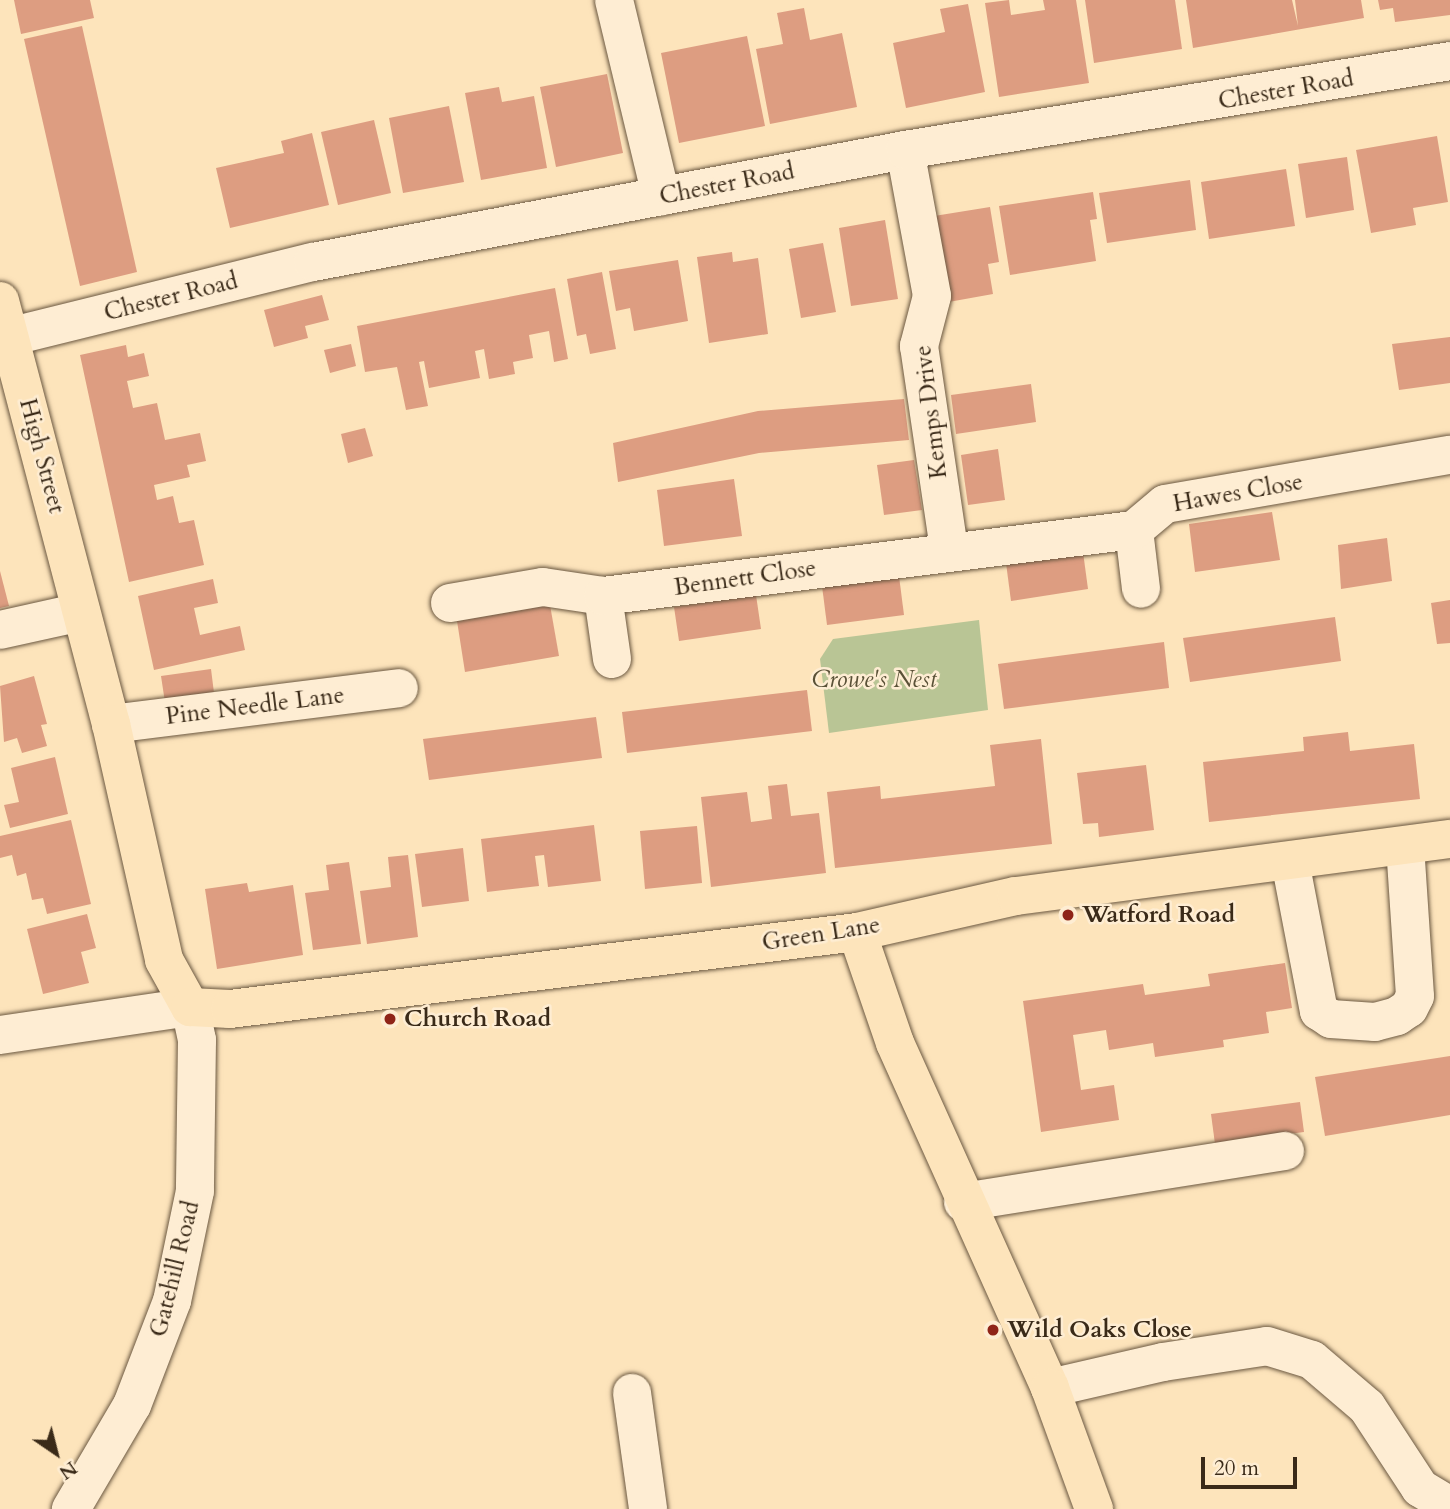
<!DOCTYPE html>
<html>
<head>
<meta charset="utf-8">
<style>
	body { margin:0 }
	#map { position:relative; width:1450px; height:1509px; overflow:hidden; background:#fde4bb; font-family:Cardo,serif }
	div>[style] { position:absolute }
	.green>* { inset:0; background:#b9c595 }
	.building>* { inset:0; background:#dd9d81 }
	.roads { filter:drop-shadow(0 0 2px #6b5841) drop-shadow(0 0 2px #6b5841) }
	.minor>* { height:38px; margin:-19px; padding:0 19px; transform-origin:19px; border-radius:19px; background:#feedd3 }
	.major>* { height:38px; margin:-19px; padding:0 19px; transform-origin:19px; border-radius:19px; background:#fde4bb }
	.dots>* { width:19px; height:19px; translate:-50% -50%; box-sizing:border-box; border:4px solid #feedd3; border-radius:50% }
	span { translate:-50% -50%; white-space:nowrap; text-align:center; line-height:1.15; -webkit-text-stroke:5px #feedd3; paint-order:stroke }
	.street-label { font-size:24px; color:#3a2a18 }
	.park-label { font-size:24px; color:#5a5137; font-style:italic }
	.poi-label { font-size:24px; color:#3a2a18; font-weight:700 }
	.left { translate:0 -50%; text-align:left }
	.north { position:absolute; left:21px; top:1418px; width:70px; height:70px; -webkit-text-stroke:5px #feedd3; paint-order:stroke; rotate:145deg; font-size:19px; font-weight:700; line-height:28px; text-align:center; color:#3a2a18 }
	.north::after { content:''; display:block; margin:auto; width:24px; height:32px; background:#3a2a18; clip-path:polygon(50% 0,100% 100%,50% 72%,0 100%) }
	.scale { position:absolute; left:1201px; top:1457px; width:96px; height:32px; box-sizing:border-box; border:4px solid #3a2a18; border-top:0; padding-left:9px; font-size:21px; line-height:24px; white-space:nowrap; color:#3a2a18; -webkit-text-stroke:5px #feedd3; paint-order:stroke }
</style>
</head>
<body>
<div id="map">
	<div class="green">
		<div style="clip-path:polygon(979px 620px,988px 710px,829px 733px,820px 659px,833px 639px)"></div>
	</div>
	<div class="building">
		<div style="clip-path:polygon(14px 0,90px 0,94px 18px,21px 34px)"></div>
		<div style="clip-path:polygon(1009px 0,1011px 15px,1045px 10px,1043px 0,1076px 0,1089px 83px,999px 97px,985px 3px)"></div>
		<div style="clip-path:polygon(1085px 0,1175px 0,1182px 49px,1094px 63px)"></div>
		<div style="clip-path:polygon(1186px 0,1292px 0,1298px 26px,1295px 0,1361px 0,1364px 18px,1193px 48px)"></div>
		<div style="clip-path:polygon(1378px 0,1450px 0,1450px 15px,1395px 22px,1393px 8px,1380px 10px)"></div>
		<div style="clip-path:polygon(968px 4px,985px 92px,906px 108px,893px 43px,945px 32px,940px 9px)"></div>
		<div style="clip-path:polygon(804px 8px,810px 40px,842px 33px,857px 107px,770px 124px,756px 49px,783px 44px,777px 13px)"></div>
		<div style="clip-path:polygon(82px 26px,137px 272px,80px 286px,24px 39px)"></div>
		<div style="clip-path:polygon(747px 36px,765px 126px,679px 143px,661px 53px)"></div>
		<div style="clip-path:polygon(607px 74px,623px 153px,556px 167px,540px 87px)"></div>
		<div style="clip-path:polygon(499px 87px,502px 102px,534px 96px,547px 168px,481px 180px,465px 93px)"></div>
		<div style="clip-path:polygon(449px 106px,464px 182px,403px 193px,389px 118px)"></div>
		<div style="clip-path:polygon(374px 120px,391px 193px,338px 205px,321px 132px)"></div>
		<div style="clip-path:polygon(312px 133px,329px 205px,230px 228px,216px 168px,284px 153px,281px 141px)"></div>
		<div style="clip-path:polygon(1437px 136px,1448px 202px,1413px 208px,1416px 225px,1371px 233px,1356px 150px)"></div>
		<div style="clip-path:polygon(1347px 157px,1354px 210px,1306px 218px,1298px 164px)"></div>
		<div style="clip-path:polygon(1286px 169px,1295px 226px,1209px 239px,1201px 182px)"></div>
		<div style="clip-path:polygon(1190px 180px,1196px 230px,1107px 243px,1099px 193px)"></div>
		<div style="clip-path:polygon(1093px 192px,1097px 219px,1090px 220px,1096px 261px,1010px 275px,999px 206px)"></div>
		<div style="clip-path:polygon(990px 207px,999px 262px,988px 264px,993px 294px,943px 303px,928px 217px)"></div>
		<div style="clip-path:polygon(885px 220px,898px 299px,851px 306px,839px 228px)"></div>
		<div style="clip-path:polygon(823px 243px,836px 312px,801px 318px,789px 249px)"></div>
		<div style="clip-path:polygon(732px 252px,733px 262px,758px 258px,768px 334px,709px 343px,697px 257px)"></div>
		<div style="clip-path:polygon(678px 260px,688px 321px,634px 331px,630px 308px,616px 311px,609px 271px)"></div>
		<div style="clip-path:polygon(602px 272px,616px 349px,590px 354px,586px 334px,577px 336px,567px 279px)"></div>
		<div style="clip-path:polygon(555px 288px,568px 359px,554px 362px,549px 331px,529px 335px,533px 358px,513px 362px,515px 374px,489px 379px,484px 349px,475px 351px,480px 378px,429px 388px,424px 361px,419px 362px,428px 406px,406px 410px,397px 367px,365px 372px,357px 326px)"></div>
		<div style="clip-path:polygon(322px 295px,329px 320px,305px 326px,308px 338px,274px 347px,264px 310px)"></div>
		<div style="clip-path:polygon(1450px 337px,1450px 383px,1399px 390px,1392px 344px)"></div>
		<div style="clip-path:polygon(351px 344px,356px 366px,330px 373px,324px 350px)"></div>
		<div style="clip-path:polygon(126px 345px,128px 357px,144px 353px,149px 376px,127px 381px,133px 408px,157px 403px,165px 440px,200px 433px,206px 461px,187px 465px,190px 477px,154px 485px,157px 500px,173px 496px,179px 523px,194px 520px,204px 565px,129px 582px,80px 355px)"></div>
		<div style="clip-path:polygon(1031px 384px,1036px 422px,956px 434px,951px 395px)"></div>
		<div style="clip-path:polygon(904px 399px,909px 440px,759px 453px,618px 482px,613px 443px,758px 411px)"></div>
		<div style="clip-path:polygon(365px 428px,373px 456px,348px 463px,341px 434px)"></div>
		<div style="clip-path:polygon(998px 449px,1005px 500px,968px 505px,961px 455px)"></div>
		<div style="clip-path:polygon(914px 460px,922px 510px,884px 515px,877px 465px)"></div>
		<div style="clip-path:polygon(734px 479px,742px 536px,664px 546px,657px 490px)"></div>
		<div style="clip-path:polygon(1272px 512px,1280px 560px,1195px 572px,1189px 524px)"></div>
		<div style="clip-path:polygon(1387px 538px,1392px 581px,1341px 589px,1338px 545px)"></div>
		<div style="clip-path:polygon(1083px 552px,1088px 589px,1011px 601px,1006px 563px)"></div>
		<div style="clip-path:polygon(0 571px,9px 606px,0 608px)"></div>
		<div style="clip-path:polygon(899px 576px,904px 615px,827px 625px,822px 586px)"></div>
		<div style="clip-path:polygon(213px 579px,218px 603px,194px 608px,200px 635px,240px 626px,245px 650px,154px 670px,138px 596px)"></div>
		<div style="clip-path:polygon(756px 595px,761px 629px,679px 641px,674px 607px)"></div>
		<div style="clip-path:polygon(1450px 600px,1450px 643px,1437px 644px,1431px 603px)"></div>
		<div style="clip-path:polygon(550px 605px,559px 656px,465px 672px,457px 621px)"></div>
		<div style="clip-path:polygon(1335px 617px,1341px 661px,1190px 682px,1183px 638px)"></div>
		<div style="clip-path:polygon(1164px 642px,1169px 688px,1004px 709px,998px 664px)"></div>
		<div style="clip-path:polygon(211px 669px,215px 701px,166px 709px,161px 676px)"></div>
		<div style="clip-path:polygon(34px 676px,47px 724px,41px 725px,47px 746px,22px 753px,17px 738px,4px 742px,0 686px)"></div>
		<div style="clip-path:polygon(807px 690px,812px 731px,627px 753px,622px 712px)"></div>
		<div style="clip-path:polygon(596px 717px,602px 758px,429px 780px,423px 739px)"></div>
		<div style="clip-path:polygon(1348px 732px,1350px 751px,1414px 744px,1420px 799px,1209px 822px,1203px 762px,1304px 751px,1303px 737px)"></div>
		<div style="clip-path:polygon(1041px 739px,1052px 844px,835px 868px,827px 792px,880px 786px,881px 799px,995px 786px,990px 745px)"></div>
		<div style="clip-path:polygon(55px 757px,68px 814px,10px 828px,4px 805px,19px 802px,11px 768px)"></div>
		<div style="clip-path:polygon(1146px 765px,1154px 830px,1099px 837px,1098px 823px,1083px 824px,1077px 773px)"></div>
		<div style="clip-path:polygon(787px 784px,791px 816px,819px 813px,826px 873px,711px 887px,701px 797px,747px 792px,751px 822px,772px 819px,768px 786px)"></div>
		<div style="clip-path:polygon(71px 820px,91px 904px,47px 914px,43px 898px,32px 900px,26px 873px,17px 876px,12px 855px,0 858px,0 836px)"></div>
		<div style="clip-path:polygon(594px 825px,601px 881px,548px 887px,544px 855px,535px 856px,539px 886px,487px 892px,481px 839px)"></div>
		<div style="clip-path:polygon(697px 826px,702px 883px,645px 889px,640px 831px)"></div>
		<div style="clip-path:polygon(463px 848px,469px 901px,422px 907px,415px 854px)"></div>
		<div style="clip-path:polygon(408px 855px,418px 937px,367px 944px,360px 891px,391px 887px,388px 857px)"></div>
		<div style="clip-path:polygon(349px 862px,361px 944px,313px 950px,305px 893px,329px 890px,326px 865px)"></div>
		<div style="clip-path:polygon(247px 883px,249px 892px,293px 885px,303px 955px,217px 969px,205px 889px)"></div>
		<div style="clip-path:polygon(87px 914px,96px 948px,81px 952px,89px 983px,43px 994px,27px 929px)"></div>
		<div style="clip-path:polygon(1285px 963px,1292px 1008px,1266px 1012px,1269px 1033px,1223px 1040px,1224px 1047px,1155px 1057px,1153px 1043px,1109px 1050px,1106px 1030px,1073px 1035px,1081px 1090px,1114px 1085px,1119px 1120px,1041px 1132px,1023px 1001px,1143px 984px,1145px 995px,1210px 986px,1208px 974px)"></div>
		<div style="clip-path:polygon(1450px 1056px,1450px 1115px,1325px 1136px,1315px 1077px)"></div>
		<div style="clip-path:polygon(1300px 1102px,1304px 1132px,1215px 1144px,1211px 1114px)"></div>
	</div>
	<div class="roads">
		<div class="minor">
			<div style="left:614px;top:0;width:202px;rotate:76.5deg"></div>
			<div style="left:905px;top:150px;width:148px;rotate:79.5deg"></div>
			<div style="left:932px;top:296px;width:52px;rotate:104.6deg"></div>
			<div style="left:919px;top:346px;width:206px;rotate:81.6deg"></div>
			<div style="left:9px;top:337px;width:313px;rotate:-13.9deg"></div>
			<div style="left:313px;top:262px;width:603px;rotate:-10.71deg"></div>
			<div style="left:905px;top:150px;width:552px;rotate:-9.27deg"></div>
			<div style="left:1134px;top:530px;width:59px;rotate:83.2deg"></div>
			<div style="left:450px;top:603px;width:94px;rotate:-9.8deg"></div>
			<div style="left:543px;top:587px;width:61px;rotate:8.5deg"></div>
			<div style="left:0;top:630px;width:83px;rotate:-12.5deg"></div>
			<div style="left:612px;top:659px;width:64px;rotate:-98.1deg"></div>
			<div style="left:603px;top:596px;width:535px;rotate:-7.09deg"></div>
			<div style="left:1134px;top:530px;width:40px;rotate:-40deg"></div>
			<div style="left:1165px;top:504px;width:289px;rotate:-9.8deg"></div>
			<div style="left:111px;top:724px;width:290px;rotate:-7.1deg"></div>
			<div style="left:1290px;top:861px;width:153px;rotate:79.1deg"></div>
			<div style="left:1319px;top:1011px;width:14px;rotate:34deg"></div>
			<div style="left:1331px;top:1019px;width:44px;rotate:3.9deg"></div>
			<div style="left:1375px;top:1022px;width:23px;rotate:-15deg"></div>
			<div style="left:1397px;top:1016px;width:14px;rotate:-34deg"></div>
			<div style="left:1409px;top:1008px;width:13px;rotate:-63deg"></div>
			<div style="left:1415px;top:996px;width:150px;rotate:-93.8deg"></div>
			<div style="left:0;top:1035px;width:192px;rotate:-8.4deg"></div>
			<div style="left:190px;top:1007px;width:34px;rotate:78deg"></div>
			<div style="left:197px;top:1040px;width:151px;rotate:90.8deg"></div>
			<div style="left:195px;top:1191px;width:112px;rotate:101.8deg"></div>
			<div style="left:172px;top:1301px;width:111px;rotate:111deg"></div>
			<div style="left:132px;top:1405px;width:121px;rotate:120.4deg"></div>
			<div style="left:963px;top:1202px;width:326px;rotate:-9deg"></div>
			<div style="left:1050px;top:1388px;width:116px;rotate:-13deg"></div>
			<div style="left:1163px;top:1362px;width:105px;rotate:-8.7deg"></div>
			<div style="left:1267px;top:1346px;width:47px;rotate:17.3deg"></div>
			<div style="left:1312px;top:1360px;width:72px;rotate:40.5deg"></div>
			<div style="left:1367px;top:1407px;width:97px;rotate:56.8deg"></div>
			<div style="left:1420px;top:1488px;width:35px;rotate:31deg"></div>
			<div style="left:632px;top:1393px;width:117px;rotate:82.1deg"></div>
		</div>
		<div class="major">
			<div style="left:0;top:301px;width:437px;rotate:75.3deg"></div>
			<div style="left:111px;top:724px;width:242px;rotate:77.3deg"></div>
			<div style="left:164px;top:960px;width:54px;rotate:61deg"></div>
			<div style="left:190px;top:1007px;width:40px;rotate:2.9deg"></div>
			<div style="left:230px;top:1009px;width:632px;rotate:-7deg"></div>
			<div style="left:857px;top:932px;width:163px;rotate:-12.8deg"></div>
			<div style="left:1016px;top:896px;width:438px;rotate:-7.5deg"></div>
			<div style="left:857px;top:932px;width:117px;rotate:71.1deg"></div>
			<div style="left:895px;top:1043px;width:378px;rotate:65.8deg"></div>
			<div style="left:1050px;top:1388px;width:129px;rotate:70deg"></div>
		</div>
	</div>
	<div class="dots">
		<div style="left:1068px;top:915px;background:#8f2418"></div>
		<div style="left:390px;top:1019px;background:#8f2418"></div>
		<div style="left:993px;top:1330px;background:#8f2418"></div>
	</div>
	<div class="street-label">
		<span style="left:1286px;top:90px;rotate:-10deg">Chester Road</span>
		<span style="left:727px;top:184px;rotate:-11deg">Chester Road</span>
		<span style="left:171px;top:297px;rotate:-14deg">Chester Road</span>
		<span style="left:931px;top:412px;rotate:-97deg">Kemps Drive</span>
		<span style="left:42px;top:456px;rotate:75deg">High Street</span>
		<span style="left:1238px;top:493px;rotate:-10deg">Hawes Close</span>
		<span style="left:745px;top:578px;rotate:-8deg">Bennett Close</span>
		<span style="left:255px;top:706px;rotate:-7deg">Pine Needle Lane</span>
		<span style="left:821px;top:934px;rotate:-9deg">Green Lane</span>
		<span style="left:175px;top:1269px;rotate:-76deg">Gatehill Road</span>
	</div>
	<div class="park-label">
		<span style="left:874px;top:680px">Crowe's Nest</span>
	</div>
	<div class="poi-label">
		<span class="left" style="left:1082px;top:915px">Watford Road</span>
		<span class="left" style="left:404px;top:1019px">Church Road</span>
		<span class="left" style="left:1007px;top:1330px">Wild Oaks Close</span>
	</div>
	<div class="north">N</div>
	<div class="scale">20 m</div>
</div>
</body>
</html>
